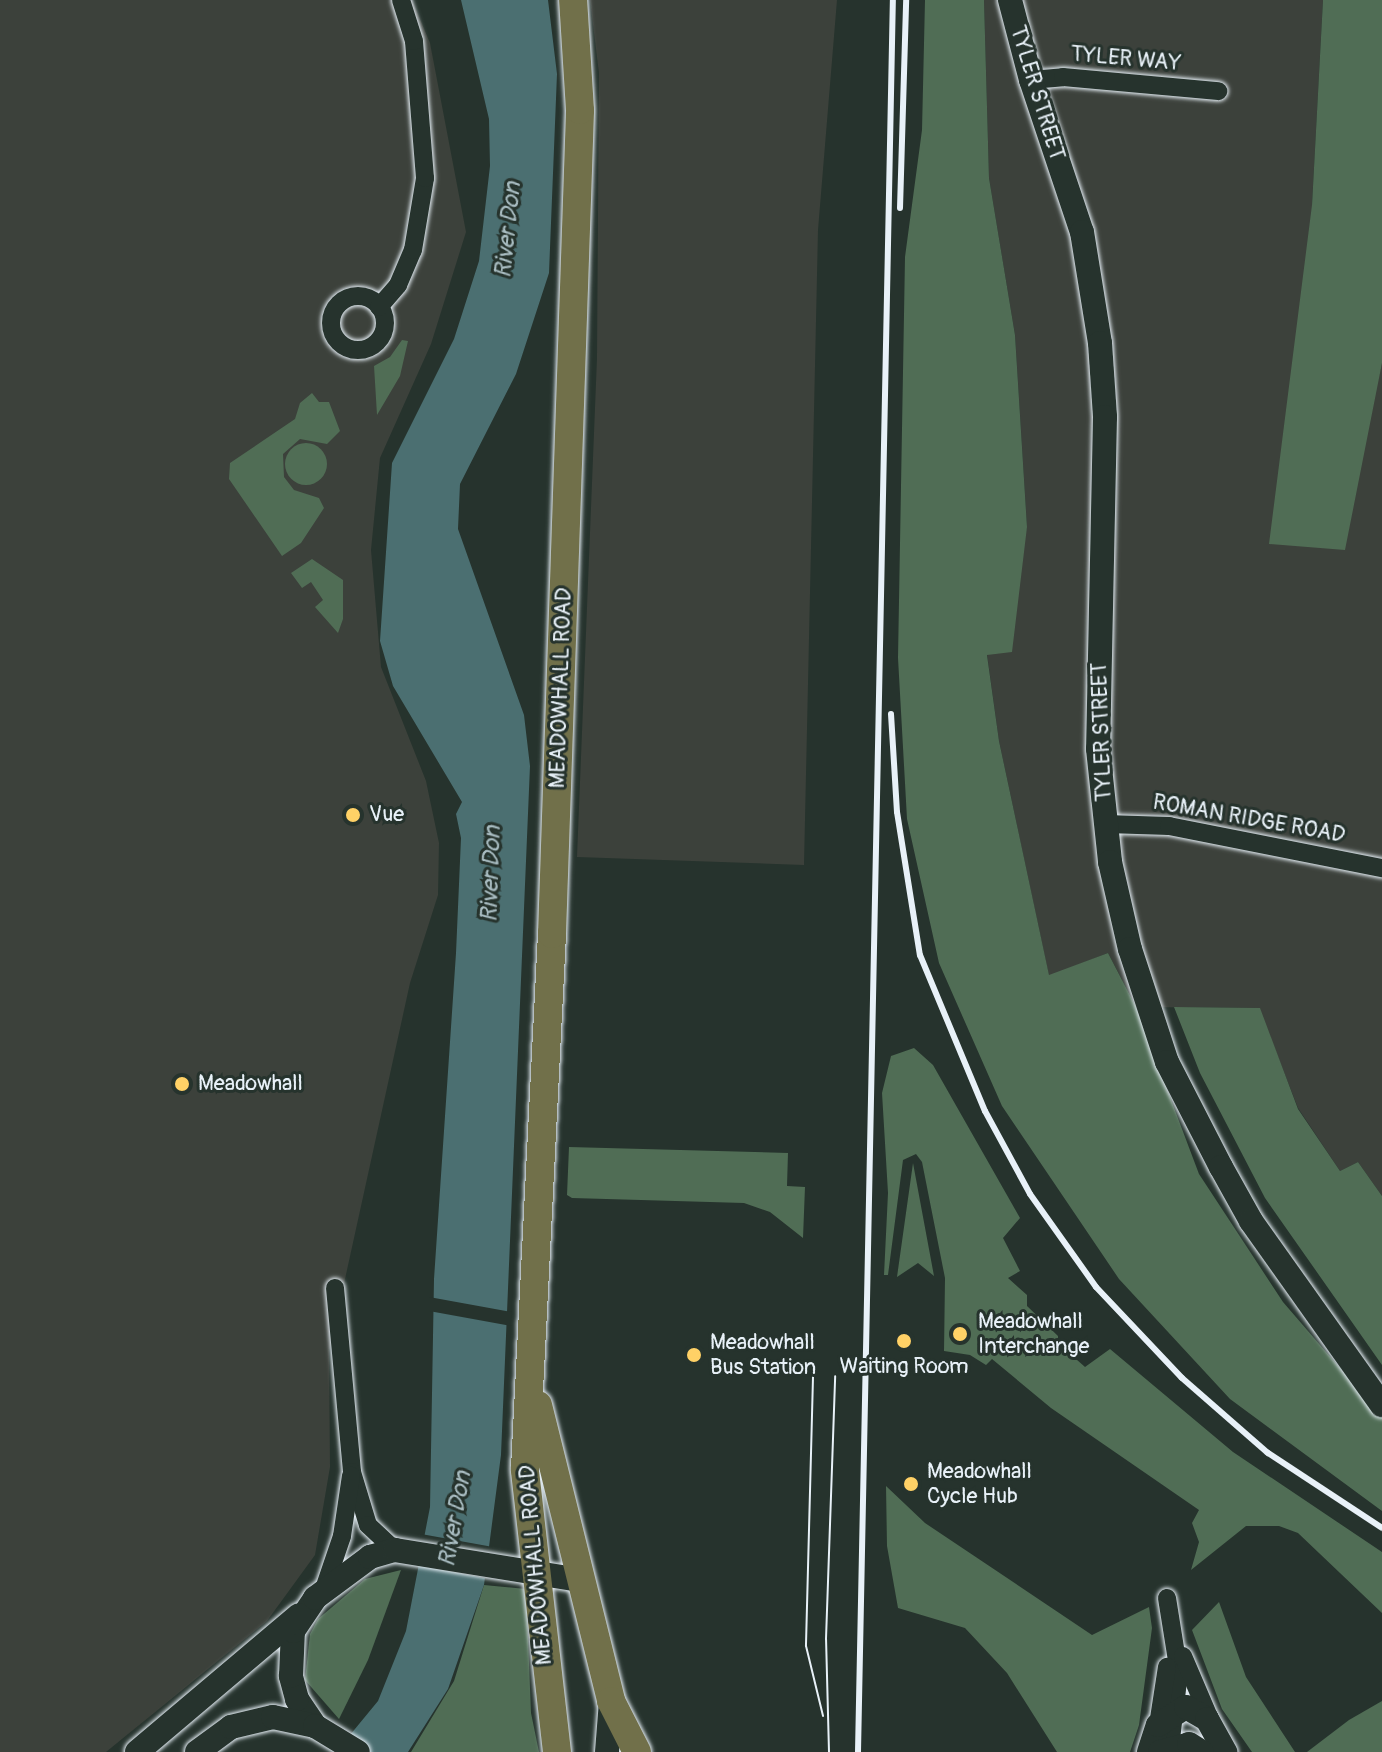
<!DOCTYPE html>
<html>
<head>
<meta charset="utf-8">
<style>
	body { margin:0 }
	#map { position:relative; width:1382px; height:1752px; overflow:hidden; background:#26332d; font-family:Pangolin,sans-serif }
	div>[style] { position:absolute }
	.built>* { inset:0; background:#3c413b }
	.green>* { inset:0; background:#506d55 }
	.round { border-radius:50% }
	.water>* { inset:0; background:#4b6f71 }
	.pier>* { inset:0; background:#26332d }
	.roads { filter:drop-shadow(0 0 2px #e8f1f8) drop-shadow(0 0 2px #e8f1f8) }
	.street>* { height:18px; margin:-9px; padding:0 9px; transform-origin:9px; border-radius:9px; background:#26332d }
	.street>.ring { margin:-9px; padding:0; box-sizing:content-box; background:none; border:18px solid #26332d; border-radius:50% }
	.secondary>* { height:24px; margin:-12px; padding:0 12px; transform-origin:12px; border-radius:12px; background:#26332d }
	.primary>* { height:28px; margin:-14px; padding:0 14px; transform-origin:14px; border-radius:14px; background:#71704a }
	.tram>* { height:2px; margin:-1px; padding:0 1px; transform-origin:1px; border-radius:1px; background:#e8f1f8 }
	.rail>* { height:6px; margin:-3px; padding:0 3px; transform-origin:3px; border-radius:3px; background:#e8f1f8 }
	.dots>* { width:22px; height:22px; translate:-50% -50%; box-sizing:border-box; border:4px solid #26332d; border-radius:50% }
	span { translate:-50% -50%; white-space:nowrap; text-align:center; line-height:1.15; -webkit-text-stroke:6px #26332d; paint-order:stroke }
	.street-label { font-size:22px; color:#e8f1f8 }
	.poi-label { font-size:22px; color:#e8f1f8 }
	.left { translate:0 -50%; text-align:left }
	.water-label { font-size:24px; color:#a9bdc2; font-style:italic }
</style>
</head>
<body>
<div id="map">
	<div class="built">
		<div style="clip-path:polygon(0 0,412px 0,430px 43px,466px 232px,431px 344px,380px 458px,371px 550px,381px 667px,426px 781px,439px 843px,438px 895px,410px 983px,329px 1352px,330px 1467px,315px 1555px,267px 1621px,106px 1752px,0 1752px)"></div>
		<div style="clip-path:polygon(590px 0,837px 0,818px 230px,804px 865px,577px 857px,597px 358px,599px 73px)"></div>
		<div style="clip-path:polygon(984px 0,1323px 0,1312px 205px,1366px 432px,1382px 363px,1382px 1196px,1358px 1162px,1340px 1171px,1298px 1108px,1259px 1008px,1136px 1007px,1108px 953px,1049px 976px,999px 741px,987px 654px,1027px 527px,1015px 335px,989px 178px)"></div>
	</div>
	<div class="green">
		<div style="clip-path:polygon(925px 0,984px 0,989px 178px,1015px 335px,1027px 527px,1012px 652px,987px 655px,999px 741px,1049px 975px,1108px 953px,1136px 1007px,1199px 1174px,1283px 1302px,1382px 1417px,1382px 1511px,1230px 1399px,1119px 1279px,1002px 1106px,939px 963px,907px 819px,898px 658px,905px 257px,922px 130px)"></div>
		<div style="clip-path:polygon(1323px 0,1382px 0,1382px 363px,1345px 550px,1269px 544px,1312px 205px)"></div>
		<div style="clip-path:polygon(402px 340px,408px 341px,400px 376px,377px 415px,374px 366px,390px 357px)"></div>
		<div style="clip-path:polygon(312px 393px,319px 402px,329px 402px,340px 431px,327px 444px,300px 439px,283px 454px,284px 477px,294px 490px,319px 498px,324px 508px,301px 543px,282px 556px,229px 479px,230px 463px,295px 419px,300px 403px)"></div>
		<div class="round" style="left:285px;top:443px;width:42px;height:42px"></div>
		<div style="clip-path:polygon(312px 559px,343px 580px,343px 619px,338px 633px,315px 607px,323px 600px,311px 582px,302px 588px,291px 573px)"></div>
		<div style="clip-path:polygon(1174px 1007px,1260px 1008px,1298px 1109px,1340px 1171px,1358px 1162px,1382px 1196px,1382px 1365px,1265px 1198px,1200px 1073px)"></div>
		<div style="clip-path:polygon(914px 1048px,933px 1065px,1020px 1218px,1003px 1238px,1020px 1271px,1008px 1278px,1027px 1295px,1027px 1306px,1058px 1336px,1058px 1343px,1085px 1367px,1110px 1349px,1233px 1452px,1382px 1552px,1382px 1613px,1298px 1533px,1279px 1526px,1246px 1526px,1191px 1570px,1199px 1542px,1192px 1523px,1199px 1510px,1051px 1408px,992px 1359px,986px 1365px,970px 1355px,944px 1351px,945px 1278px,922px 1162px,916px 1154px,903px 1160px,888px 1275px,884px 1275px,888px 1193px,882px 1093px,891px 1056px)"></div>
		<div style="clip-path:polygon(569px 1147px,788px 1153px,787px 1186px,805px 1187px,803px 1238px,770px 1212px,744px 1203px,572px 1198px,567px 1195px)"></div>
		<div style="clip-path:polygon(913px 1163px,934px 1276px,918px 1263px,897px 1277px)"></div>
		<div style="clip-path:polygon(886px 1486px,925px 1523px,1092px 1635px,1149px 1607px,1152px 1628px,1139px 1725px,1130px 1752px,1057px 1752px,1007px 1673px,965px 1628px,898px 1608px,887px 1546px)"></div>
		<div style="clip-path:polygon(401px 1570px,368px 1660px,339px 1719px,305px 1680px,310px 1634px,318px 1619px,365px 1579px)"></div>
		<div style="clip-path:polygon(484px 1585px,526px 1589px,531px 1713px,539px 1752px,411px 1752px,454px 1681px)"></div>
		<div style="clip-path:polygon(1219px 1602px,1246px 1677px,1295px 1752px,1252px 1752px,1222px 1709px,1192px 1630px)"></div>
		<div style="clip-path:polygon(1382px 1701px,1382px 1752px,1307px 1752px,1349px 1720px)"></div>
	</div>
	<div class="water">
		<div style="clip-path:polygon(461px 0,548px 0,557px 74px,549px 273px,516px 374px,460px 484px,458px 529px,524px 715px,530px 766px,501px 1455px,484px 1585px,448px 1689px,408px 1752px,336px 1752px,378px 1701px,406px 1631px,430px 1507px,434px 1279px,456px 953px,461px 838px,456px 814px,462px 802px,393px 686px,380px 641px,392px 463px,454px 339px,479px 261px,490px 166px,489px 119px)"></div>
	</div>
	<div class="pier">
		<div style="clip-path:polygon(429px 1297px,512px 1312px,512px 1326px,429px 1311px)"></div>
		<div style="clip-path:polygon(421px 1534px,493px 1547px,489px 1579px,416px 1565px)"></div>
	</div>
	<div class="roads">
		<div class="street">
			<div style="left:1031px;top:80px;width:32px;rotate:-5deg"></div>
			<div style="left:1063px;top:77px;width:156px;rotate:5.2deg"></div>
			<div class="ring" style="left:331px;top:296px;width:36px;height:36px"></div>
			<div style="left:379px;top:307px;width:29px;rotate:-49deg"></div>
			<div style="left:398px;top:285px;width:38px;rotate:-67deg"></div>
			<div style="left:413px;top:250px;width:73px;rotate:-80.5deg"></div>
			<div style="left:425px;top:178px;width:137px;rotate:-94.6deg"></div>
			<div style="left:414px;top:41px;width:43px;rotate:-107.6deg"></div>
			<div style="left:1106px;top:824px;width:63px;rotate:1.8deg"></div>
			<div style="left:1169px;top:826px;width:217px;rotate:11.2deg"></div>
			<div style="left:335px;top:1288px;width:185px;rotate:84.7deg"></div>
			<div style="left:352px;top:1472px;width:55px;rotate:73.2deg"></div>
			<div style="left:368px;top:1525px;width:37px;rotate:43deg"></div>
			<div style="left:324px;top:1589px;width:56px;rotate:-71.2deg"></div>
			<div style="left:342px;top:1536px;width:61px;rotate:-81.5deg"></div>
			<div style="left:1167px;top:1598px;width:76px;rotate:80.9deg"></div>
			<div style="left:1179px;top:1673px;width:75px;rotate:96.9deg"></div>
			<div style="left:1183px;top:1656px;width:74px;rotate:66.9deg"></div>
			<div style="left:1158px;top:1725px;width:59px;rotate:-81.2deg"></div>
		</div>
		<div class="secondary">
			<div style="left:1010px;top:0;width:83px;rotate:75.3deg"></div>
			<div style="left:1031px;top:80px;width:160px;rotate:71.5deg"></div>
			<div style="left:1082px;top:232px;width:112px;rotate:80.8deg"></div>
			<div style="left:1100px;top:343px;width:74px;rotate:86.1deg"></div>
			<div style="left:1105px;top:417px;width:332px;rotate:91.2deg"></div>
			<div style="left:1098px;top:749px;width:114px;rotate:83.9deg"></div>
			<div style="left:1110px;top:862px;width:89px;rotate:77.1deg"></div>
			<div style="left:1130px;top:949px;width:119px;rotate:71.9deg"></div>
			<div style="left:1167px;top:1062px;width:118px;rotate:62.8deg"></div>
			<div style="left:1221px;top:1167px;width:62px;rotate:60.9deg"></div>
			<div style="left:1251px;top:1221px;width:226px;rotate:54.6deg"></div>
			<div style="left:315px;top:1726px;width:32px;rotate:-124deg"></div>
			<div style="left:297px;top:1699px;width:24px;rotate:-105deg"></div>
			<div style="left:291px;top:1676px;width:45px;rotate:-87.5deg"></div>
			<div style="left:293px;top:1631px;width:40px;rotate:-56deg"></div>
			<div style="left:315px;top:1598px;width:69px;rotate:-36.7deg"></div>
			<div style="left:370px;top:1557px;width:26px;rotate:-16deg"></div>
			<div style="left:395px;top:1550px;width:187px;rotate:9.2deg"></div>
			<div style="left:137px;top:1752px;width:212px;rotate:-40.2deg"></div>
			<div style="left:197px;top:1752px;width:42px;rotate:-36.3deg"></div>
			<div style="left:231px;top:1727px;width:43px;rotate:-13.4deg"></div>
			<div style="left:273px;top:1717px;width:43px;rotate:12.1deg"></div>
			<div style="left:315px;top:1726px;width:50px;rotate:31.2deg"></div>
			<div style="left:607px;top:1752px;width:51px;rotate:-85.5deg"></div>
			<div style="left:1149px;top:1752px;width:28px;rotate:-72deg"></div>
			<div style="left:1158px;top:1725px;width:33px;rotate:-33deg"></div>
			<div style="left:1186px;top:1707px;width:24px;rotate:30deg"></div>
			<div style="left:1207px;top:1719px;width:38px;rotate:61deg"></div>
			<div style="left:1160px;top:1752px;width:30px;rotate:-15deg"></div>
			<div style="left:1189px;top:1744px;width:15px;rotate:32deg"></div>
		</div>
		<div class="primary">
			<div style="left:538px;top:1405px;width:305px;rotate:76.1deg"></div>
			<div style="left:611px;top:1701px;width:57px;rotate:63deg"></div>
			<div style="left:557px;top:1752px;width:285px;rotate:-96.5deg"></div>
			<div style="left:525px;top:1469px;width:536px;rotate:-87.11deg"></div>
			<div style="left:552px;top:934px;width:824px;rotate:-88.05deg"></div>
			<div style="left:580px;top:110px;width:110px;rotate:-93.6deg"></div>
		</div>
	</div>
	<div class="tram">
		<div style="left:813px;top:1377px;width:269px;rotate:91.5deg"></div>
		<div style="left:806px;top:1646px;width:72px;rotate:76.3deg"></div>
		<div style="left:829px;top:1752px;width:113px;rotate:-91.5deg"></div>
		<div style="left:826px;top:1639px;width:263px;rotate:-88deg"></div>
	</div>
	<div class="rail">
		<div style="left:900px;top:208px;width:208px;rotate:-88.3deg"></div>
		<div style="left:891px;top:714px;width:98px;rotate:86.5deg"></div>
		<div style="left:897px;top:812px;width:145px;rotate:80.9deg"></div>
		<div style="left:920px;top:955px;width:169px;rotate:67.4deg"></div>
		<div style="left:985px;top:1111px;width:94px;rotate:61.5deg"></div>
		<div style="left:1030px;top:1194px;width:114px;rotate:54.6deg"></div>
		<div style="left:1096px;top:1287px;width:125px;rotate:46.6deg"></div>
		<div style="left:1182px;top:1378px;width:114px;rotate:41.1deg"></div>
		<div style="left:1268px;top:1453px;width:136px;rotate:33.3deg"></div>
		<div style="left:858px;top:1752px;width:1752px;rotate:-88.86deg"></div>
	</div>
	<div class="dots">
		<div style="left:353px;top:815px;background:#ffd166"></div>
		<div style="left:182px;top:1084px;background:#ffd166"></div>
		<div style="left:960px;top:1334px;background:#ffd166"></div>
		<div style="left:904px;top:1341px;background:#ffd166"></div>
		<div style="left:694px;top:1355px;background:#ffd166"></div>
		<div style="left:911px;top:1484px;background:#ffd166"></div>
	</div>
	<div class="street-label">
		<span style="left:1126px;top:59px;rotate:5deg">TYLER WAY</span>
		<span style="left:1037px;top:93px;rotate:73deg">TYLER STREET</span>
		<span style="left:561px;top:688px;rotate:-88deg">MEADOWHALL ROAD</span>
		<span style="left:1102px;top:732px;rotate:-92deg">TYLER STREET</span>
		<span style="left:1249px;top:819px;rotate:10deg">ROMAN RIDGE ROAD</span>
		<span style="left:536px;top:1565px;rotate:-95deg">MEADOWHALL ROAD</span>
	</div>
	<div class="poi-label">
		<span class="left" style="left:369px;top:815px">Vue</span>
		<span class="left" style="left:198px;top:1084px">Meadowhall</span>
		<span class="left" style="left:978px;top:1334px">Meadowhall<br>Interchange</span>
		<span class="left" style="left:710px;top:1355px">Meadowhall<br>Bus Station</span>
		<span style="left:904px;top:1367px">Waiting Room</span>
		<span class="left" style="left:927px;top:1484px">Meadowhall<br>Cycle Hub</span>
	</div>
	<div class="water-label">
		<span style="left:508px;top:230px;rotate:-84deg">River Don</span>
		<span style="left:491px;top:874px;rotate:-88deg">River Don</span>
		<span style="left:455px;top:1519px;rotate:-80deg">River Don</span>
	</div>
</div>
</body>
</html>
